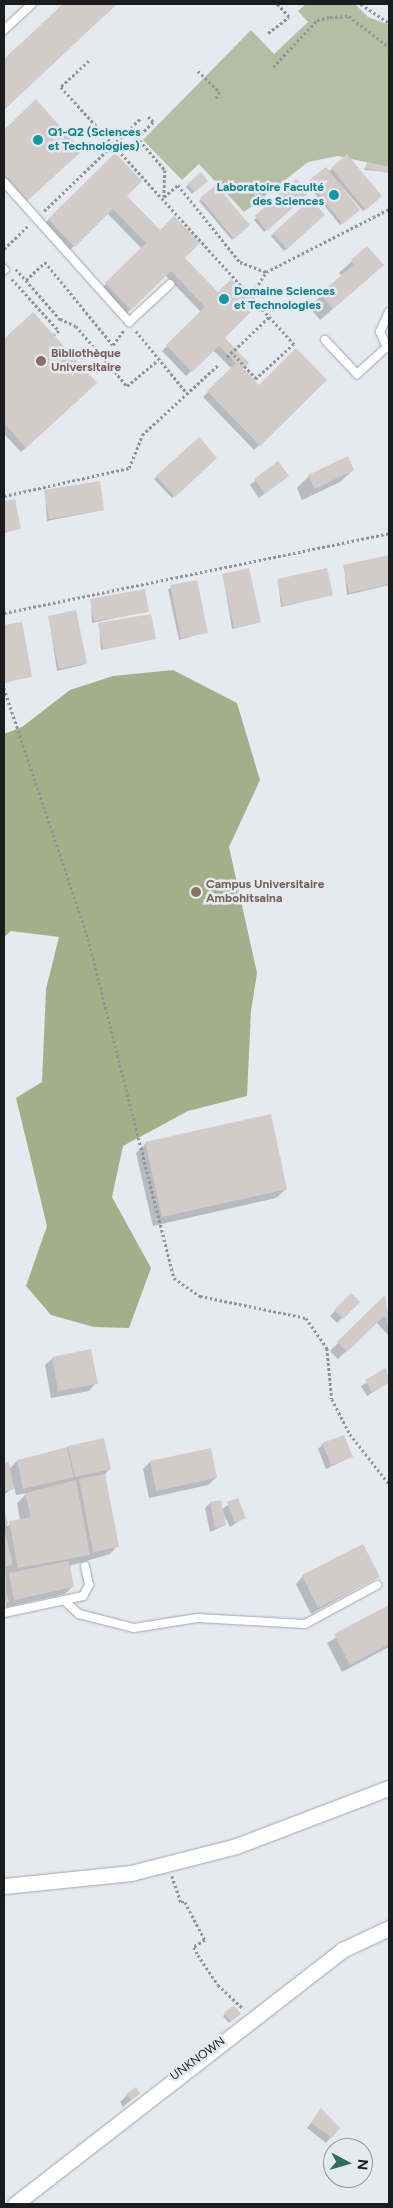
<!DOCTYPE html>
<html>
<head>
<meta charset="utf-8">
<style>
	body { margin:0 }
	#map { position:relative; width:393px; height:2208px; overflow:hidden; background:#e5e9f0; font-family:Figtree,sans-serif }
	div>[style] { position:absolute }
	.green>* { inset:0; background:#b7bda5 }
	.forest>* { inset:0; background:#a6ae89 }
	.shadow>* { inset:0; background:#0003 }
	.building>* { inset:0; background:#d2cbc7 }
	.path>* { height:2.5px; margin-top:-1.25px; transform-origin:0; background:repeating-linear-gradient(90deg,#909398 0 2.5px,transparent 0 5px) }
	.roads { filter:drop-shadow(0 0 1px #a2a5ac) drop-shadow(0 0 1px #a2a5ac) }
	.lane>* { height:8px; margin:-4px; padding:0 4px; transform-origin:4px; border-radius:4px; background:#fff }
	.street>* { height:15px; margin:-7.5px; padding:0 7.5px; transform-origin:7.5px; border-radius:7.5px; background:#fff }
	.dots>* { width:14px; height:14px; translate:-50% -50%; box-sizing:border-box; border:2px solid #e5e9f0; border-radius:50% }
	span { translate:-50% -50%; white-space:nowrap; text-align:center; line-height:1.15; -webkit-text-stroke:5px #e5e9f0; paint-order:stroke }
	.culture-label { font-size:12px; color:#0d838f; font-weight:700 }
	.left { translate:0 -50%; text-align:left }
	.right { translate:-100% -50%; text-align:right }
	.education-label { font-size:12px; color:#785e54; font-weight:700 }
	.street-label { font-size:12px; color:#1b1c1e }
	.frame { position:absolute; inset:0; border:5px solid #1b1c1e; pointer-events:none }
	.north { position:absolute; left:323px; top:2138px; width:50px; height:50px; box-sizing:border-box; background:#e5e9f0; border:1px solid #94979c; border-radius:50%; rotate:96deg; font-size:14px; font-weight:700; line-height:20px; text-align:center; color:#1b1c1e }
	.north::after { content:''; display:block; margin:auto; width:18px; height:22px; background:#2e7061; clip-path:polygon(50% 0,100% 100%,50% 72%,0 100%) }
</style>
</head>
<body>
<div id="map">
	<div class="green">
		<div style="clip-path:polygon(306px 4px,355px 4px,368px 17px,389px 25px,389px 167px,338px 156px,308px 162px,244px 212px,199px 164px,182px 180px,143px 140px,251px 30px,274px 54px,308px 22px,298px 11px)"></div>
	</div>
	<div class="forest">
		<div style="clip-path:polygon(173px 670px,237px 703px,260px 780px,229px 847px,257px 973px,251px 1011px,247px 1096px,188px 1111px,123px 1146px,112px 1197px,151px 1268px,129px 1328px,94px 1327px,51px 1315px,26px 1286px,47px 1226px,16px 1098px,42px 1082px,46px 989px,59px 937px,11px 931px,4px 937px,4px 734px,22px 727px,70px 690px,113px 676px)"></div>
	</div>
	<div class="shadow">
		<div style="clip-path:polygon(65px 4px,116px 4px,4px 108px,4px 61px)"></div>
		<div style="clip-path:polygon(36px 101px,20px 206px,4px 187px,4px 131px)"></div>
		<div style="clip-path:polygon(115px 155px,125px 196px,183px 258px,241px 368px,259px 387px,325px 380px,254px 450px,203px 397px,232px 369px,213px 350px,186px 376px,162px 351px,201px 312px,165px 275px,126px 314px,101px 289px,142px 249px,107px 213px,69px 251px,44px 224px)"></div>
		<div style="clip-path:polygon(367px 163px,387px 172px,364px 170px)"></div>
		<div style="clip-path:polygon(332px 169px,380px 196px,363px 211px,338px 182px,356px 212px,340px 225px,307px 184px)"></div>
		<div style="clip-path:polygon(201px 174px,206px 180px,192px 194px,186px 187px)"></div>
		<div style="clip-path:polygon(296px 181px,307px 193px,264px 232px,254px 220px)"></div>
		<div style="clip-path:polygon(216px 187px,248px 225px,232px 240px,199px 201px)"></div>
		<div style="clip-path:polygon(311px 201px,324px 215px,284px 251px,271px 236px)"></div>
		<div style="clip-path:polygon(352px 261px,370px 277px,320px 320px,309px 307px,342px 276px,339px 273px)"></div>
		<div style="clip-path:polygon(33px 314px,91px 388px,21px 452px,4px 434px,4px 341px)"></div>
		<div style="clip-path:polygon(198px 439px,216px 458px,172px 498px,154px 479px)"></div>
		<div style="clip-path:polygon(277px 463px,287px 476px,259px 498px,250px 485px)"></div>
		<div style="clip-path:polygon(353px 470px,340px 482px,302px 500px,297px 488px,309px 476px)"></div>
		<div style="clip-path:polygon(45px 491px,103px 510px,47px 521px)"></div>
		<div style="clip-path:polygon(14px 500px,20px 528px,4px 533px,4px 502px)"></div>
		<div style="clip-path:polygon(389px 557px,389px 585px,347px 595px,344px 566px)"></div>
		<div style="clip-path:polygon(223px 575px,259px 621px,257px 623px,232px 629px)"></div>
		<div style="clip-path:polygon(278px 580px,332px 595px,281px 607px)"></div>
		<div style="clip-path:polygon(196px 581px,207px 632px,179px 640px,168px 589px)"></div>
		<div style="clip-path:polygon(91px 600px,148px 611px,92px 623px)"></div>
		<div style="clip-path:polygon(49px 617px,86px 663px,83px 665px,57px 671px)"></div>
		<div style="clip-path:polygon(21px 623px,30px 676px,4px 683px,4px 626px)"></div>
		<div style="clip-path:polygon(99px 624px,154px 639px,101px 650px)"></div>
		<div style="clip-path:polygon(146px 1143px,286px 1189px,276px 1198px,153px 1226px,136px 1153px)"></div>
		<div style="clip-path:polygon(351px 1295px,358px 1302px,337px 1323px,330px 1316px)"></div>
		<div style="clip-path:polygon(385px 1297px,389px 1336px,376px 1322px,338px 1359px,330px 1351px)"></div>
		<div style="clip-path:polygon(53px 1358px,96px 1383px,89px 1391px,51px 1398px,45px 1365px)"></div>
		<div style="clip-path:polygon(386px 1370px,389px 1382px,367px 1396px,361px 1386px)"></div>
		<div style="clip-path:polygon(323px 1444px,351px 1457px,326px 1469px,318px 1449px)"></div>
		<div style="clip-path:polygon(68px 1447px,110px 1469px,104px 1475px,117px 1546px,110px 1554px,69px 1566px,72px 1587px,65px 1594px,6px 1607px,4px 1511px,7px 1526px,20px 1520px,17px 1503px,27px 1493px,16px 1495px,14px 1487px,4px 1495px,4px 1465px,9px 1469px,17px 1461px)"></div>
		<div style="clip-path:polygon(210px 1450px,216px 1478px,208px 1485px,149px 1498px,143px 1469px,150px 1462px)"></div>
		<div style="clip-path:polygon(237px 1499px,244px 1518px,230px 1527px,222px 1511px,225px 1525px,210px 1532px,205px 1508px,210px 1503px,222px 1509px)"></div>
		<div style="clip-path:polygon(303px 1576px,378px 1577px,311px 1614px,296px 1584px)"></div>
		<div style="clip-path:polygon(389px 1606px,389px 1647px,342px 1672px,327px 1643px)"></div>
		<div style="clip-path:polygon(234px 2006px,239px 2014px,229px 2023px,223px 2016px)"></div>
		<div style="clip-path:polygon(139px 2093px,123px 2107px,120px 2102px,127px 2095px)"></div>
		<div style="clip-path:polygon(321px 2110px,338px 2128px,326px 2143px,307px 2128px)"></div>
	</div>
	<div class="building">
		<div style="clip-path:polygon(63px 4px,117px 4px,4px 110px,4px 59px)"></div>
		<div style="clip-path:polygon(36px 99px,82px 151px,26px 202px,4px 177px,4px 130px)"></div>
		<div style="clip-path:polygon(115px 153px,142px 181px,127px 196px,160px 230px,174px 216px,200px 243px,185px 258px,218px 292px,231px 279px,257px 306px,225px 338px,249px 363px,243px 368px,259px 385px,296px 348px,327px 380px,260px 446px,207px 391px,236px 363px,219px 346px,192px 372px,166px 345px,205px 307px,171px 271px,131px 310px,105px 283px,146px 243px,113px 209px,75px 247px,48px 219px)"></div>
		<div style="clip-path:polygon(347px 154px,382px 196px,366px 210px,331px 168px)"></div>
		<div style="clip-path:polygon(367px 162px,389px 167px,388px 173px,365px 168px)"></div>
		<div style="clip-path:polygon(326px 167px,360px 210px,343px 224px,308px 181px)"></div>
		<div style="clip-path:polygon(201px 172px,208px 181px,195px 192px,187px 184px)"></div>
		<div style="clip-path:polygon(296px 179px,309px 193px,267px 231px,255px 216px)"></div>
		<div style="clip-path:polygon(216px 185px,250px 225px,234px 239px,200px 198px)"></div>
		<div style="clip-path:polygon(311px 199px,325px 215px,287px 249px,273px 233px)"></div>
		<div style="clip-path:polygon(367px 246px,384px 265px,333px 309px,320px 294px,354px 264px,351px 260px)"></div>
		<div style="clip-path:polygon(33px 312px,97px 383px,26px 448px,4px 423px,4px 339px)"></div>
		<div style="clip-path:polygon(199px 437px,217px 458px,175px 497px,156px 476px)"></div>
		<div style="clip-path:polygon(348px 456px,354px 470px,315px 489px,308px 475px)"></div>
		<div style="clip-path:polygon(278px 461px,289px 476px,265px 494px,254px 479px)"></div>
		<div style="clip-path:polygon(100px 481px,104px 510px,49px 519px,44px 490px)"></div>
		<div style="clip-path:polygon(15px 499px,21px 529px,4px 532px,4px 501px)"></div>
		<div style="clip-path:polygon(389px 555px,389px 584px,349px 593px,343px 565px)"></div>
		<div style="clip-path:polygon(249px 568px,261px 622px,234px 628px,222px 574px)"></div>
		<div style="clip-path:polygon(327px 568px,333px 595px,283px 606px,277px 579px)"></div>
		<div style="clip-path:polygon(197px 580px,208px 633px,181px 638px,170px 585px)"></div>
		<div style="clip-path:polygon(145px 589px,149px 612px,94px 621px,90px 599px)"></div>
		<div style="clip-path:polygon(76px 610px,87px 663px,59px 669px,48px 616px)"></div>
		<div style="clip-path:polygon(151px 614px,156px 639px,103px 649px,98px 623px)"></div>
		<div style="clip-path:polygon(22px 622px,32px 677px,5px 682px,4px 625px)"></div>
		<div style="clip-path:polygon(271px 1114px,287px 1189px,162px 1217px,145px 1142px)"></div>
		<div style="clip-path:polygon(351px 1293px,360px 1302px,343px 1319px,334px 1310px)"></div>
		<div style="clip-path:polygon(385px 1295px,389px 1321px,384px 1316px,347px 1352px,337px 1342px)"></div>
		<div style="clip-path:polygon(91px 1349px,98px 1384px,58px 1391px,52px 1357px)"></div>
		<div style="clip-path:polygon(386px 1368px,389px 1382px,372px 1392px,365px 1380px)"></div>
		<div style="clip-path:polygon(344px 1435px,353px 1457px,331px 1465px,322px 1443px)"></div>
		<div style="clip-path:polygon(104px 1438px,111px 1469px,75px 1477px,68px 1446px)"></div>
		<div style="clip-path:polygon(67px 1448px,74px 1477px,23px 1489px,17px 1460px)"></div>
		<div style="clip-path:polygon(211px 1448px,217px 1478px,156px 1491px,150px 1461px)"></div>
		<div style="clip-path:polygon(9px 1462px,14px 1489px,4px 1491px,4px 1463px)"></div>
		<div style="clip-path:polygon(105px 1474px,119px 1547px,93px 1552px,79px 1479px)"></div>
		<div style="clip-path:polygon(76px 1480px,90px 1555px,18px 1568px,9px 1521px,31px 1517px,25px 1493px)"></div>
		<div style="clip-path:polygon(238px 1498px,246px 1518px,235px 1523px,227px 1502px)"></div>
		<div style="clip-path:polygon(221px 1500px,226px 1525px,215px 1527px,210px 1502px)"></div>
		<div style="clip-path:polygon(4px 1509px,8px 1524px,4px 1525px)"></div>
		<div style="clip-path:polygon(4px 1528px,13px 1565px,4px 1567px)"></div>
		<div style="clip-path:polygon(363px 1544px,380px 1577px,318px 1608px,302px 1575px)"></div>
		<div style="clip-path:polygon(69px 1561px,74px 1587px,14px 1600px,9px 1573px)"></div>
		<div style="clip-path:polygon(4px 1583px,9px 1602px,4px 1603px)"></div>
		<div style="clip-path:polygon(389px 1605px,389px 1644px,350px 1665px,334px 1634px)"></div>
		<div style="clip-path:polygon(234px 2005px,241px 2014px,231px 2021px,224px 2013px)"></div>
		<div style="clip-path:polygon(136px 2087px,140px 2094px,131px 2100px,126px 2094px)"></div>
		<div style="clip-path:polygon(321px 2108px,340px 2128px,332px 2138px,311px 2123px)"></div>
	</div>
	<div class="path">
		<div style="left:361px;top:4px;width:34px;rotate:34deg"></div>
		<div style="left:268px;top:33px;width:26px;rotate:-37deg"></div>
		<div style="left:289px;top:17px;width:18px;rotate:-133deg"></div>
		<div style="left:89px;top:61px;width:38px;rotate:137deg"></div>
		<div style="left:61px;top:87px;width:347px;rotate:47.8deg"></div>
		<div style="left:294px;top:344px;width:52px;rotate:137.4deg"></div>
		<div style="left:256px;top:379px;width:37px;rotate:-133deg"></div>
		<div style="left:273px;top:67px;width:64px;rotate:-46.9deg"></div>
		<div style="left:317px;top:20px;width:13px;rotate:-13deg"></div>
		<div style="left:330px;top:17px;width:19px;rotate:-3deg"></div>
		<div style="left:349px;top:16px;width:51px;rotate:37.8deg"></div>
		<div style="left:198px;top:71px;width:30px;rotate:44deg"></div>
		<div style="left:220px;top:92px;width:8px;rotate:120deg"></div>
		<div style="left:130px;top:129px;width:54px;rotate:49.5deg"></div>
		<div style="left:165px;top:170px;width:27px;rotate:92deg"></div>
		<div style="left:137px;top:138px;width:23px;rotate:-45deg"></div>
		<div style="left:153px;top:122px;width:7px;rotate:-135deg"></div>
		<div style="left:164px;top:197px;width:18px;rotate:-41deg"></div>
		<div style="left:178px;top:185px;width:99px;rotate:51.2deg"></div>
		<div style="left:240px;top:262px;width:28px;rotate:21deg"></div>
		<div style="left:266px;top:272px;width:138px;rotate:-27.1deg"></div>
		<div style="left:44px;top:211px;width:134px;rotate:-43.8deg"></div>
		<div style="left:4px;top:249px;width:33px;rotate:-44deg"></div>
		<div style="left:16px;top:269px;width:67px;rotate:48.7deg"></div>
		<div style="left:60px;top:319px;width:17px;rotate:24deg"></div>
		<div style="left:76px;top:326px;width:79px;rotate:49.6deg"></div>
		<div style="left:127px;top:386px;width:40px;rotate:-40deg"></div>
		<div style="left:12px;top:279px;width:70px;rotate:47.9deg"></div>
		<div style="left:59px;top:331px;width:6px;rotate:141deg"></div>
		<div style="left:26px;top:280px;width:26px;rotate:-43deg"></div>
		<div style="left:45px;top:262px;width:107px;rotate:50.7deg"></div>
		<div style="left:113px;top:345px;width:19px;rotate:-54deg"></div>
		<div style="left:250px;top:297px;width:30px;rotate:-57deg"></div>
		<div style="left:136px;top:331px;width:80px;rotate:50.6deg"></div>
		<div style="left:227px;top:357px;width:58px;rotate:-43.6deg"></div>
		<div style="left:4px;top:496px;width:128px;rotate:-12.6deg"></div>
		<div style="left:129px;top:468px;width:35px;rotate:-68deg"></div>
		<div style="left:142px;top:435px;width:103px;rotate:-42.6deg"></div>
		<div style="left:4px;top:613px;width:393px;rotate:-11.7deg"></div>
		<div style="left:4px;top:688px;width:260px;rotate:71.4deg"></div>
		<div style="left:87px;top:934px;width:355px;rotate:75.8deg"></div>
		<div style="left:174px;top:1278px;width:32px;rotate:35deg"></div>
		<div style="left:200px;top:1296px;width:108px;rotate:11.7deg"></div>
		<div style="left:306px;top:1318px;width:37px;rotate:55deg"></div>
		<div style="left:327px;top:1348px;width:51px;rotate:84.4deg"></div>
		<div style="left:332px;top:1399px;width:39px;rotate:63deg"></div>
		<div style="left:350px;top:1434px;width:63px;rotate:52deg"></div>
		<div style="left:172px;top:1876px;width:28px;rotate:71deg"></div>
		<div style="left:181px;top:1902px;width:4px"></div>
		<div style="left:185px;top:1902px;width:43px;rotate:62.2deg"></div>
		<div style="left:205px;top:1940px;width:13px;rotate:148deg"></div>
		<div style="left:194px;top:1947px;width:9px;rotate:63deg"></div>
		<div style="left:198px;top:1955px;width:36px;rotate:56deg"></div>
		<div style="left:218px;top:1985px;width:35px;rotate:43deg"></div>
	</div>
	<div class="roads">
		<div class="lane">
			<div style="left:4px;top:30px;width:38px;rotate:-43deg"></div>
			<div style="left:4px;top:182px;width:188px;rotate:48.2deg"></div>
			<div style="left:129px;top:322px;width:56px;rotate:-42.8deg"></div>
			<div style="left:4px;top:269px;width:1px;rotate:45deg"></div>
			<div style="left:325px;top:340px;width:47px;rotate:46.7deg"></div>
			<div style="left:357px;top:374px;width:43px;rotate:-42.2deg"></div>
			<div style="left:387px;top:347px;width:17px;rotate:-115deg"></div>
			<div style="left:380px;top:332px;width:22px;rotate:-66deg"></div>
			<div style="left:66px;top:1602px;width:18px;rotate:43deg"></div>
			<div style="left:79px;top:1614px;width:57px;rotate:14.3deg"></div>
			<div style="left:134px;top:1628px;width:64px;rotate:-9deg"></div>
			<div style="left:197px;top:1618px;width:108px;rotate:3.2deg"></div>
			<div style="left:305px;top:1624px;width:82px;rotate:-28.4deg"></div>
			<div style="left:4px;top:1613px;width:81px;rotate:-12.1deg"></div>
			<div style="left:83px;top:1596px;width:13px;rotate:-61deg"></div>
			<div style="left:89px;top:1585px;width:19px;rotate:-102deg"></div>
		</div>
		<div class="street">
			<div style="left:4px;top:1886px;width:128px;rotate:-5.8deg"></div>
			<div style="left:131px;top:1873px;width:108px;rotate:-14.4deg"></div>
			<div style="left:236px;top:1846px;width:164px;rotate:-20.8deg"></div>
			<div style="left:15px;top:2204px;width:414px;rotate:-37.8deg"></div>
			<div style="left:342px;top:1950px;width:52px;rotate:-25.1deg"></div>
		</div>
	</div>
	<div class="dots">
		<div style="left:38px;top:140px;background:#0f9aa8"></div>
		<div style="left:334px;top:195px;background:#0f9aa8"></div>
		<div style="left:224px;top:299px;background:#0f9aa8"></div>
		<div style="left:41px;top:361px;background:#8d6e63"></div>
		<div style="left:196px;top:892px;background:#8d6e63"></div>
	</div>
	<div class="culture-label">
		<span class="left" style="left:48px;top:140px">Q1-Q2 (Sciences<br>et Technologies)</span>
		<span class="right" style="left:324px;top:195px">Laboratoire Faculté<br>des Sciences</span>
		<span class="left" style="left:234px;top:299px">Domaine Sciences<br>et Technologies</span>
	</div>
	<div class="education-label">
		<span class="left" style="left:51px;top:361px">Bibliothèque<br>Universitaire</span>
		<span class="left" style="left:206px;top:892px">Campus Universitaire<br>Ambohitsaina</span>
	</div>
	<div class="street-label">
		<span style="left:198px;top:2059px;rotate:-36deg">UNKNOWN</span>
	</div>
	<div class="frame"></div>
	<div class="north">N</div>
</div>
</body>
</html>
